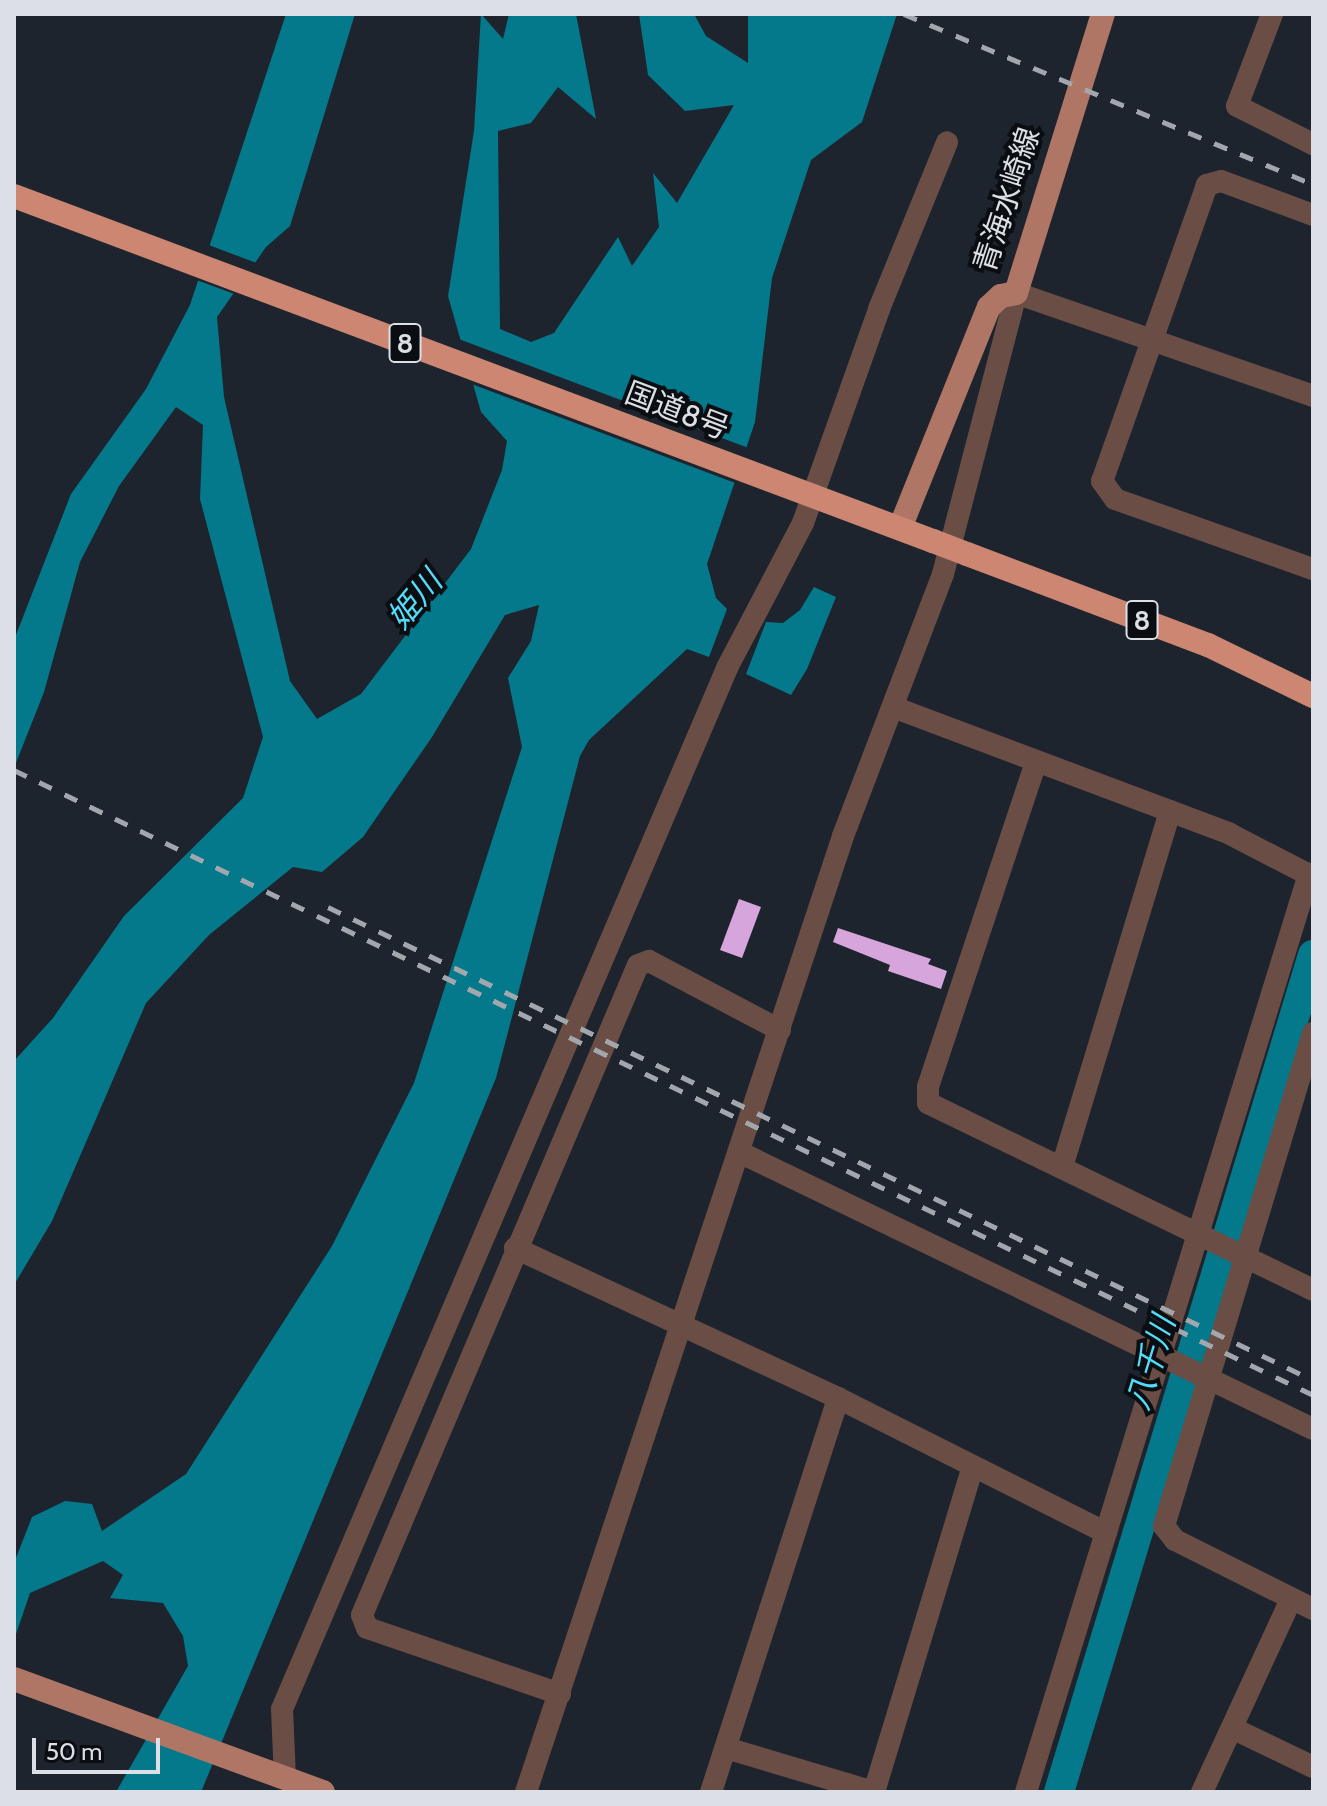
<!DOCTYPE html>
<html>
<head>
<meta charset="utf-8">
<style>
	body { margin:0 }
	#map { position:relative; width:1327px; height:1806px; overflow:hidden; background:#1e242d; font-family:Cabin,"Noto Sans JP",sans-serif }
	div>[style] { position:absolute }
	.water>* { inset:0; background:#04798b }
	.pier>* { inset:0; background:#1e242d }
	.river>* { height:30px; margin:-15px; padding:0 15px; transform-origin:15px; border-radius:15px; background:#04798b }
	.building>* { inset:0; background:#d5a5db }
	.minor>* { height:22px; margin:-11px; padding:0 11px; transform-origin:11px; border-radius:11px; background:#6a4e45 }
	.major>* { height:24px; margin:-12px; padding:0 12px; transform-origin:12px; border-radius:12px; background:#b07665 }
	.highway>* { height:24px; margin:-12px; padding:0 12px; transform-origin:12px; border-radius:12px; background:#cc8671 }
	.rail>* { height:5px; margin-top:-2.5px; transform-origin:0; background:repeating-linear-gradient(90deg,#a2a6ad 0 14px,transparent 0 28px) }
	.highway-bridge>* { height:24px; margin:-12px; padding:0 12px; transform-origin:12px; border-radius:12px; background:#cc8671 }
	span { translate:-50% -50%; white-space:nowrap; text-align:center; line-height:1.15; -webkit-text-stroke:8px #0a0d11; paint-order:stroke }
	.shield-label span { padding:2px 6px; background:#0a0d11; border:2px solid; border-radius:6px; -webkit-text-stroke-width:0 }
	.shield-label { font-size:28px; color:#dce0e6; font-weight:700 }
	.street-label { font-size:30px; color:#dce0e6 }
	.water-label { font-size:32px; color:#53dcf7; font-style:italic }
	.frame { position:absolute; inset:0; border:16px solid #dce0e6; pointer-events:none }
	.scale { position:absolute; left:32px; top:1738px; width:128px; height:36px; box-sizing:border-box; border:4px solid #dce0e6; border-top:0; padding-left:10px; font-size:24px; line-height:28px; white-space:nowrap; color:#dce0e6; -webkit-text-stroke:6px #0a0d11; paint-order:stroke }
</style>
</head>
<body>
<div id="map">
	<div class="water">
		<div style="clip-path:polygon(286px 14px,355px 14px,290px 226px,266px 247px,217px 317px,224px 397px,290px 681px,317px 719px,361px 694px,471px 549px,502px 470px,507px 441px,481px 412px,448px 296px,474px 131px,481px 14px,503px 39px,509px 14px,576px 14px,596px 119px,558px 87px,531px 123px,498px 131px,500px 329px,531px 342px,554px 333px,618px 237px,632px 266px,659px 227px,653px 173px,677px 203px,734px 105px,685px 111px,648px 75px,639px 14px,694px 14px,706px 36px,748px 63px,748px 14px,897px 14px,862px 122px,811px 160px,772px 278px,755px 422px,707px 564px,716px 598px,727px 609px,709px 657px,687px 649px,589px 740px,580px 756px,496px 1078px,201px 1792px,116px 1792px,188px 1666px,183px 1636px,163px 1603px,110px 1598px,123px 1575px,103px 1561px,30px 1593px,14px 1640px,14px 1563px,32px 1517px,65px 1501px,92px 1504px,102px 1531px,186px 1474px,332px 1246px,414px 1083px,522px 747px,508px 678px,531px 641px,539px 605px,505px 615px,432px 737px,363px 837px,322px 872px,293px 867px,209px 935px,146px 1003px,52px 1221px,14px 1285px,14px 1061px,53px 1018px,124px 916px,243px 798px,263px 737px,200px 499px,203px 425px,176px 407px,119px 486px,80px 562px,44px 692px,14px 768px,14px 640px,71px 494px,146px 389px,190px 305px)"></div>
		<div style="clip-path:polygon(814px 587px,836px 597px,807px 669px,791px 695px,746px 674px,766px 622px,783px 623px,800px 610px)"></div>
	</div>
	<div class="pier">
		<div style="clip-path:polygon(206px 244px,259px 264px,237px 295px,194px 279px)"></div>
		<div style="clip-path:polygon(456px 338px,751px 449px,738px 484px,469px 383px)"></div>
	</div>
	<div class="river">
		<div style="left:1059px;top:1792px;width:875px;rotate:-73.12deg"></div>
	</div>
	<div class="building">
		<div style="clip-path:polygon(739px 899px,761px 907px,742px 958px,720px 950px)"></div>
		<div style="clip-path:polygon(838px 928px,931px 959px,928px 964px,947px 971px,941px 989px,888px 971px,890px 965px,833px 942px)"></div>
	</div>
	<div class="minor">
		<div style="left:1272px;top:14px;width:98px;rotate:110.8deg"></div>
		<div style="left:1237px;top:106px;width:85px;rotate:26.6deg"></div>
		<div style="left:1313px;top:215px;width:98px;rotate:-159.7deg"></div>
		<div style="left:1221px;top:181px;width:15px;rotate:164deg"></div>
		<div style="left:1207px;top:185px;width:314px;rotate:109.5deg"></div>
		<div style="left:1102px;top:481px;width:22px;rotate:54deg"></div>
		<div style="left:1115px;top:499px;width:210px;rotate:19.5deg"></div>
		<div style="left:893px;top:707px;width:360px;rotate:20.6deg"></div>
		<div style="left:1230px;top:834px;width:93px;rotate:27.4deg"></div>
		<div style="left:1036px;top:762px;width:342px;rotate:108.4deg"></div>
		<div style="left:928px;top:1087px;width:16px;rotate:90deg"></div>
		<div style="left:928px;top:1103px;width:428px;rotate:25.9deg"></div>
		<div style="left:1313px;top:1033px;width:515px;rotate:106.82deg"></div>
		<div style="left:1164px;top:1526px;width:18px;rotate:52deg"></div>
		<div style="left:1175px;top:1540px;width:154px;rotate:26.6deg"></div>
		<div style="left:739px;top:1152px;width:637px;rotate:25.76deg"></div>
		<div style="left:1062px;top:1167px;width:372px;rotate:-73.1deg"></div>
		<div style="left:515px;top:1248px;width:356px;rotate:24.9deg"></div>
		<div style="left:838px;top:1398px;width:300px;rotate:26.7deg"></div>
		<div style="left:560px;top:1694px;width:204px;rotate:-161.1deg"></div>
		<div style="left:367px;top:1628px;width:14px;rotate:-111deg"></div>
		<div style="left:362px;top:1615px;width:706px;rotate:-66.99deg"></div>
		<div style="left:638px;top:965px;width:12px;rotate:-20deg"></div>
		<div style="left:649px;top:961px;width:148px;rotate:27.8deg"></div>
		<div style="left:1232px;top:1728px;width:90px;rotate:25.7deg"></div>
		<div style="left:726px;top:1748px;width:154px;rotate:16.6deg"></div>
		<div style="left:285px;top:1778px;width:69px;rotate:-92.5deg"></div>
		<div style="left:282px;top:1709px;width:1134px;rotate:-66.85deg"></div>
		<div style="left:728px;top:666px;width:161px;rotate:-62.3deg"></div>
		<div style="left:803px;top:523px;width:227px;rotate:-70.4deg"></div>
		<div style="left:879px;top:309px;width:180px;rotate:-67.8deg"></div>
		<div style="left:526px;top:1792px;width:1007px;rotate:-71.65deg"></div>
		<div style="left:843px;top:836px;width:280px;rotate:-69.1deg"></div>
		<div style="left:943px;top:574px;width:290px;rotate:-75.4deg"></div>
		<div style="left:1016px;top:293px;width:314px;rotate:19.1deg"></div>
		<div style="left:711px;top:1792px;width:414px;rotate:-72.1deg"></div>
		<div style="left:874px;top:1792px;width:337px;rotate:-73.1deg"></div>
		<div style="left:1026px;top:1792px;width:961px;rotate:-72.87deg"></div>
		<div style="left:1202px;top:1792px;width:213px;rotate:-65.2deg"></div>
	</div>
	<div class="major">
		<div style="left:900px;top:528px;width:238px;rotate:-68.1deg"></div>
		<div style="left:989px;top:307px;width:16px;rotate:-43deg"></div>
		<div style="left:1001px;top:296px;width:15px;rotate:-11deg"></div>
		<div style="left:1016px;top:293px;width:292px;rotate:-72.7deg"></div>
		<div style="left:14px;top:1679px;width:329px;rotate:20.1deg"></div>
	</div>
	<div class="highway">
		<div style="left:14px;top:196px;width:982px;rotate:20.58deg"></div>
		<div style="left:967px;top:554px;width:258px;rotate:20.7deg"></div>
		<div style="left:1208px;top:645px;width:117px;rotate:25.9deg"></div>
	</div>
	<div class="rail">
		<div style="left:904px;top:14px;width:443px;rotate:22.6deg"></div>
		<div style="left:14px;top:770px;width:1442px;rotate:25.69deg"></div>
		<div style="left:328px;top:907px;width:1093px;rotate:25.65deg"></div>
	</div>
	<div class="highway-bridge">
		<div style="left:933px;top:541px;width:36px;rotate:21deg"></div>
	</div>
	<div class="shield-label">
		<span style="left:405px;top:343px">8</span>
		<span style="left:1142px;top:620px">8</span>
	</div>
	<div class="street-label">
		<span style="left:1007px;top:200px;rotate:-72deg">青海水崎線</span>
		<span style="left:677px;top:411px;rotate:21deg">国道8号</span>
	</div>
	<div class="water-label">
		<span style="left:415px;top:600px;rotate:-50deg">姫川</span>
		<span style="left:1151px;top:1363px;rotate:-73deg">八千川</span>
	</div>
	<div class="frame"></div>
	<div class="scale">50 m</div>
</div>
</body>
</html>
